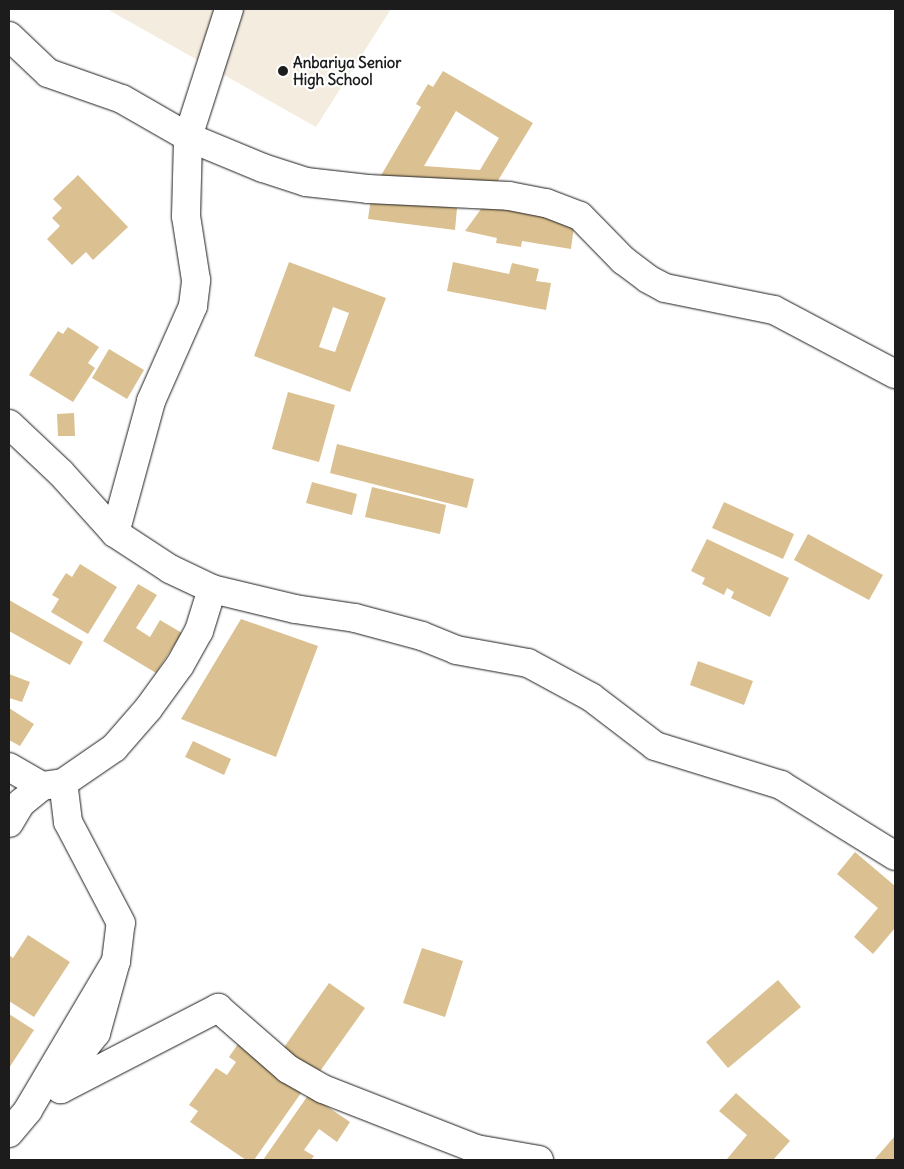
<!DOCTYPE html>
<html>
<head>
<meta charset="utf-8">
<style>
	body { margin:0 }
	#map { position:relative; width:904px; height:1169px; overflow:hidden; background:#fff; font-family:Delius,sans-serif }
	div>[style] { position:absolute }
	.built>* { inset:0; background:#f4ecde }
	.building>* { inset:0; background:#dbc191 }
	.roads { filter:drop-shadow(0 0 1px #1c1c1c) drop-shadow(0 0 1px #1c1c1c) }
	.minor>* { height:28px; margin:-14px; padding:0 14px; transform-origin:14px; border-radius:14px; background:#fff }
	.dots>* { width:14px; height:14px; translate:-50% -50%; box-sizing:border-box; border:2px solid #fff; border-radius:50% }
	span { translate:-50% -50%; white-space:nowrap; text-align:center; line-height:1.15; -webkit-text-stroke:4.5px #fff; paint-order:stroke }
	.poi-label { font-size:15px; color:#1c1c1c; font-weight:700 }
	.left { translate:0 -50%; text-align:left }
	.frame { position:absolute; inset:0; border:10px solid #1c1c1c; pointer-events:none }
</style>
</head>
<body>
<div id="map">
	<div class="built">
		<div style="clip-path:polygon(107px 9px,391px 9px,316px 127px)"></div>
	</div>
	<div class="building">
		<div style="clip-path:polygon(evenodd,443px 71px,533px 123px,491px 192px,376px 184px,421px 107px,416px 104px,428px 84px,433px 87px,443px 71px,456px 111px,499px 138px,480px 170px,424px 166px,456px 111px)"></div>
		<div style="clip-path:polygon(78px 175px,128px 227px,93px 260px,86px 252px,72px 265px,47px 239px,60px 226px,52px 218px,62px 208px,53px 199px)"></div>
		<div style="clip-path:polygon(371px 198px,457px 208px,455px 230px,368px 219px)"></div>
		<div style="clip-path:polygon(484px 205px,575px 219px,571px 249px,522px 241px,521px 247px,496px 243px,497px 238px,465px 231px)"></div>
		<div style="clip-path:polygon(evenodd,289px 262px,386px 298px,350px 392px,254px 356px,289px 262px,333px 307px,349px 313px,335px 352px,319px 347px,333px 307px)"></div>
		<div style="clip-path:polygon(453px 262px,509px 274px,512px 263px,539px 269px,536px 281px,551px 283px,546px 310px,447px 291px)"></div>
		<div style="clip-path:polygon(68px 327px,99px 347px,88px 363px,95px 368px,73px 402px,29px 375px,58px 331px,63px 334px)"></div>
		<div style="clip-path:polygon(109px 349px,144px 370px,127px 399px,92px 378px)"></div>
		<div style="clip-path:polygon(288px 392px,335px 405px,319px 462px,272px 449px)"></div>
		<div style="clip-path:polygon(74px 413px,75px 436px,58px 436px,57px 414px)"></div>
		<div style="clip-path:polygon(337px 444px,474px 479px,467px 508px,330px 473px)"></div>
		<div style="clip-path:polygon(312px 482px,357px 494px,352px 515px,306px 503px)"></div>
		<div style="clip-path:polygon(372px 487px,446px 505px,440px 534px,365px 517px)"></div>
		<div style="clip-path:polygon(724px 502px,794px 534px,783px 559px,712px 528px)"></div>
		<div style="clip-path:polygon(808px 534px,883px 575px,869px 600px,794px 560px)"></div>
		<div style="clip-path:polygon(707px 539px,789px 578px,770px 617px,731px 598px,734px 592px,727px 588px,724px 595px,702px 584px,705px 578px,691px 571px)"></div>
		<div style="clip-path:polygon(80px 564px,117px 587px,88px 634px,51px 612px,59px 599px,52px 595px,66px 573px,72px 577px)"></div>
		<div style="clip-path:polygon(138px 584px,157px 595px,136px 628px,150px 637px,160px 620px,182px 633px,156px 673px,103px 641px)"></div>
		<div style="clip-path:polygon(9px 600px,83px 642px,70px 665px,9px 631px)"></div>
		<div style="clip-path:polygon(241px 619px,318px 646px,276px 757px,181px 719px)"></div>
		<div style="clip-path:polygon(698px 661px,753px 681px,744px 705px,690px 685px)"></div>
		<div style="clip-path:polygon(9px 674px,30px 682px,22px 702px,9px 698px)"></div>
		<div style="clip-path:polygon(9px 708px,34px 724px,20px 746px,9px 740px)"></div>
		<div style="clip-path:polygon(193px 741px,231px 759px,224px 775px,185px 757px)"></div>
		<div style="clip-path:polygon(855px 852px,895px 886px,895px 928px,873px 954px,854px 937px,878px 908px,837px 874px)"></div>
		<div style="clip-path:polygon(28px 935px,70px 962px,34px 1017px,9px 1001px,9px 955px,13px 958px)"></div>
		<div style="clip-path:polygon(422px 948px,463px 961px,445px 1017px,403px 1003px)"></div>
		<div style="clip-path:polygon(778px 980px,801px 1007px,728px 1068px,706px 1042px)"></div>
		<div style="clip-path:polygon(329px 983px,365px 1008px,313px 1081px,278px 1056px)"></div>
		<div style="clip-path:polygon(9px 1014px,34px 1030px,9px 1068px)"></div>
		<div style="clip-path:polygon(240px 1041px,306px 1086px,254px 1160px,246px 1160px,190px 1122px,198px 1111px,189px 1105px,216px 1068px,227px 1075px,236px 1062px,229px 1057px)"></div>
		<div style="clip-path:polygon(736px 1093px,790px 1141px,773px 1160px,727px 1159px,747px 1135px,719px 1111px)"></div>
		<div style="clip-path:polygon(309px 1094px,350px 1122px,337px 1142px,319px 1129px,304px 1150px,314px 1156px,311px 1160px,263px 1160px)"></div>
		<div style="clip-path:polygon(895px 1136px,895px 1160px,874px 1160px)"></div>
	</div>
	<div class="roads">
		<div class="minor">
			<div style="left:9px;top:36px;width:54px;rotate:43.5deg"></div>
			<div style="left:48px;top:73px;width:78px;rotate:19.4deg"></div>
			<div style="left:122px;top:99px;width:76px;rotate:29.9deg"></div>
			<div style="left:188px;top:137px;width:81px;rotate:22.5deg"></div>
			<div style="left:263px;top:168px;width:45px;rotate:18deg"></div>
			<div style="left:306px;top:182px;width:62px;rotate:6.4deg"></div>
			<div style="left:368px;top:189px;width:141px;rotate:2.8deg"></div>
			<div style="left:509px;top:196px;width:38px;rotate:11deg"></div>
			<div style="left:546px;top:203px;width:36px;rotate:21deg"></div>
			<div style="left:580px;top:216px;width:62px;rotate:45.7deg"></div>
			<div style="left:623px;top:260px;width:31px;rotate:37deg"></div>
			<div style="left:648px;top:279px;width:19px;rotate:28deg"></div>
			<div style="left:665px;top:288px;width:111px;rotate:11.4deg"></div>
			<div style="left:774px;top:310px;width:137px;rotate:27.9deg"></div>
			<div style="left:9px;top:424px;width:71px;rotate:43.3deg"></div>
			<div style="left:61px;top:473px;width:81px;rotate:48deg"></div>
			<div style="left:115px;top:533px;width:66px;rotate:33.2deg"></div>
			<div style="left:170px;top:569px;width:47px;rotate:25.5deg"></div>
			<div style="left:212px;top:589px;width:85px;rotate:13.5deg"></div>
			<div style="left:295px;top:609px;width:61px;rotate:8.5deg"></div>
			<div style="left:355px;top:618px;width:69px;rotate:15deg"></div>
			<div style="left:422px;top:636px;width:37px;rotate:22deg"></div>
			<div style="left:456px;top:650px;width:73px;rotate:10.2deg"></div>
			<div style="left:528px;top:663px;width:72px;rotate:28.4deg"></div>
			<div style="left:591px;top:697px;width:81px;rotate:37.4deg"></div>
			<div style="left:655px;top:746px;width:132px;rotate:17.2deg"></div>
			<div style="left:781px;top:785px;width:134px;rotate:31.9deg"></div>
			<div style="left:115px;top:533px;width:137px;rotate:-74.7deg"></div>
			<div style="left:151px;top:401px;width:104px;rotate:-66.1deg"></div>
			<div style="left:193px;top:306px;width:26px;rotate:-83deg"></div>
			<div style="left:196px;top:280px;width:65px;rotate:-98.9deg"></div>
			<div style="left:186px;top:216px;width:79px;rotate:-88.5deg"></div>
			<div style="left:188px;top:137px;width:134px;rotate:-72.2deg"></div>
			<div style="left:9px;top:767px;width:38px;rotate:30deg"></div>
			<div style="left:9px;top:823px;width:23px;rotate:-59deg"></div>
			<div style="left:21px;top:803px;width:27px;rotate:-39deg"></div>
			<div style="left:42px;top:786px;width:21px;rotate:-8deg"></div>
			<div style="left:63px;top:783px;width:62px;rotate:-34.5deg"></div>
			<div style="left:114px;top:748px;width:52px;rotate:-48.9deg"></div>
			<div style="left:148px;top:709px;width:54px;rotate:-54deg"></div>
			<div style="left:180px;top:665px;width:39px;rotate:-61deg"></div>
			<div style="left:199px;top:631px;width:44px;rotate:-72.8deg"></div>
			<div style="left:116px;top:961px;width:75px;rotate:105.5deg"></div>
			<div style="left:96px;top:1033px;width:33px;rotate:128deg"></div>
			<div style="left:76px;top:1059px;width:34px;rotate:117deg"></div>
			<div style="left:61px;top:1089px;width:177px;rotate:-27.3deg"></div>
			<div style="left:218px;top:1008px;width:93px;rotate:41.1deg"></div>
			<div style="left:288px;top:1069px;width:40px;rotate:29.7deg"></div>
			<div style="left:323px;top:1089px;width:164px;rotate:21.4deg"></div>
			<div style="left:476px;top:1149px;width:64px;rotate:9.9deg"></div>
			<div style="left:9px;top:1133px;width:30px;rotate:-50deg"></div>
			<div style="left:28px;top:1110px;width:173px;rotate:-59.4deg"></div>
			<div style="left:116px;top:961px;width:38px;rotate:-83deg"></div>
			<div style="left:121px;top:923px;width:114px;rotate:-117.7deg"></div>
			<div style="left:68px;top:822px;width:39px;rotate:-97deg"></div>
		</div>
	</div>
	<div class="dots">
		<div style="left:283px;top:71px;background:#1c1c1c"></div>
	</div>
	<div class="poi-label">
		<span class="left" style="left:293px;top:71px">Anbariya Senior<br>High School</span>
	</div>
	<div class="frame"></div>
</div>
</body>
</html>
